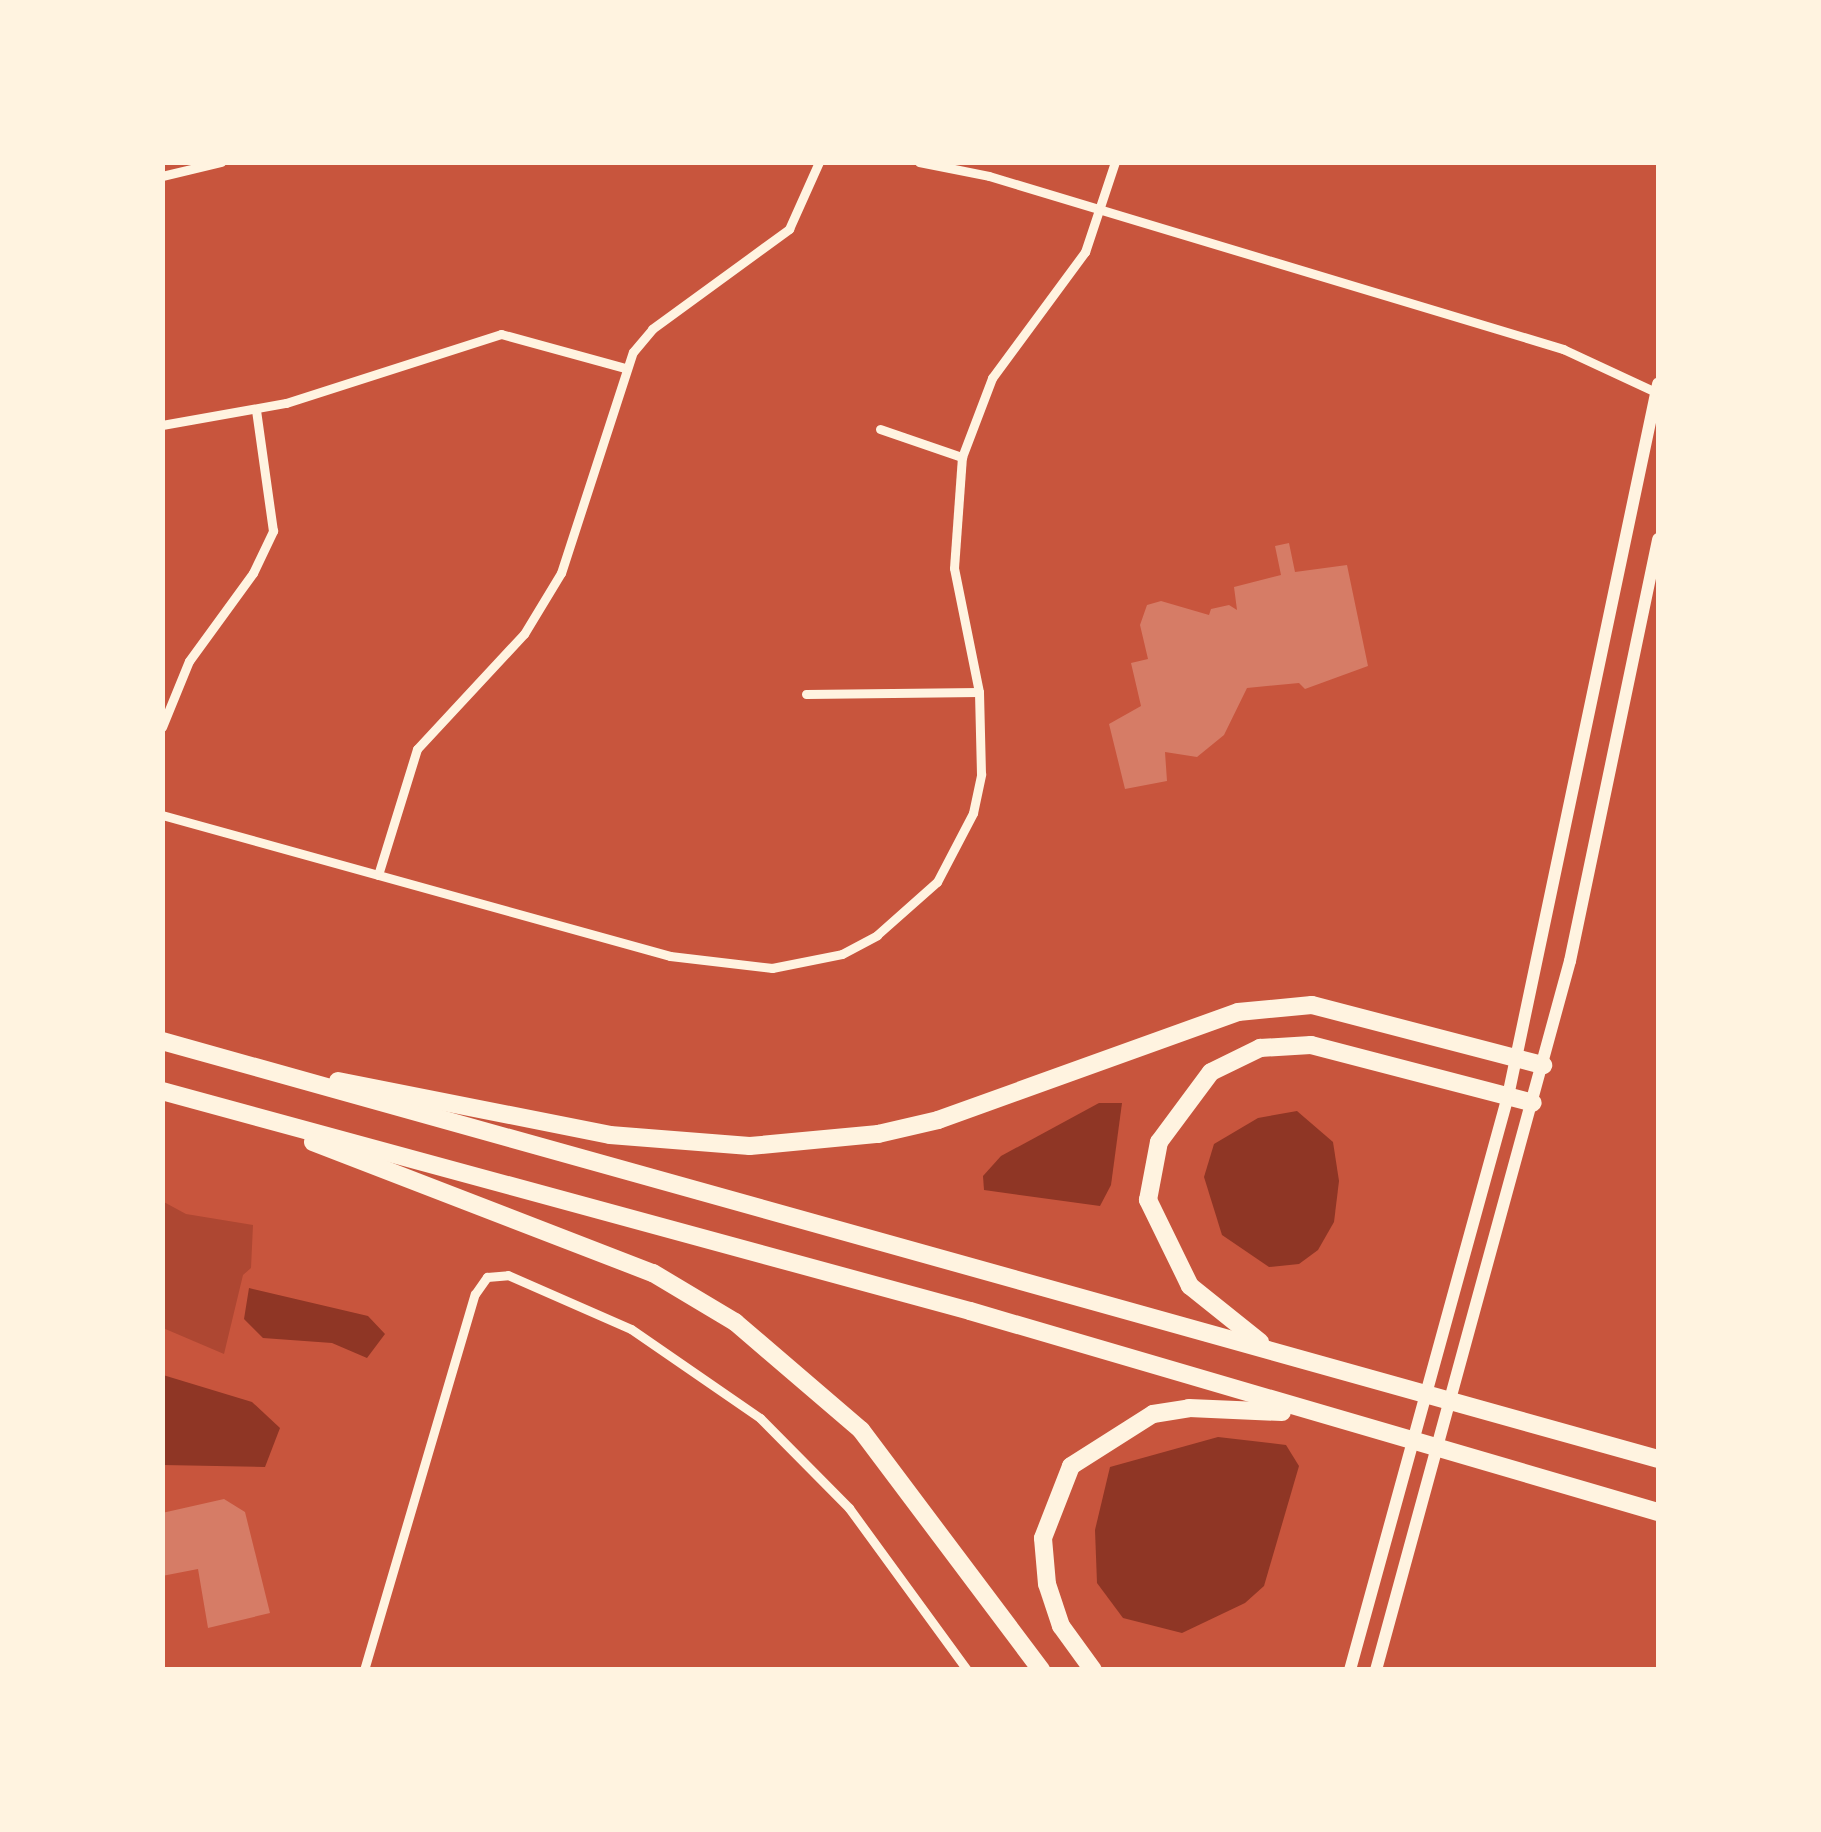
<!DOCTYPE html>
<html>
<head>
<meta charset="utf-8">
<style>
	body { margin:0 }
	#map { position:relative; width:1821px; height:1832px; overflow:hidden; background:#c8553d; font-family:"Libre Baskerville",serif }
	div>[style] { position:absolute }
	.green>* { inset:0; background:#ae4732 }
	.water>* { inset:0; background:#8f3625 }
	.building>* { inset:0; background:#d67c66 }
	.minor>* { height:9px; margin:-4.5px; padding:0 4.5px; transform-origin:4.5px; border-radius:4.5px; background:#fff3e0 }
	.secondary>* { height:12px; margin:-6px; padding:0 6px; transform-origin:6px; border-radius:6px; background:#fff3e0 }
	.motorway>* { height:18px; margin:-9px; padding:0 9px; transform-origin:9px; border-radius:9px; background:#fff3e0 }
	span { translate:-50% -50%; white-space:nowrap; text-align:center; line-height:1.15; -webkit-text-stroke:9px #fff3e0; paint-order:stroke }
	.frame { position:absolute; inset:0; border:165px solid #fff3e0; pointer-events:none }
</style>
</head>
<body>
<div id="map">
	<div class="green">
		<div style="clip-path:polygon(162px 1201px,186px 1214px,253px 1225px,251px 1268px,243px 1275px,224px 1354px,163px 1328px)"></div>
	</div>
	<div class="water">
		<div style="clip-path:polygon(1099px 1103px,1122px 1103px,1111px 1185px,1100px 1206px,984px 1190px,983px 1176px,1001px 1156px)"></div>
		<div style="clip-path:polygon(1297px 1111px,1333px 1142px,1339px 1181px,1334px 1222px,1318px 1250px,1299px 1264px,1269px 1267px,1222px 1235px,1204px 1177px,1214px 1144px,1258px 1118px)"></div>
		<div style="clip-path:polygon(249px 1288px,368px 1316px,385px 1334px,367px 1358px,332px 1343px,263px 1338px,244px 1319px)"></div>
		<div style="clip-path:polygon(163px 1375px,252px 1402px,280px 1428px,265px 1467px,163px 1465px)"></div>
		<div style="clip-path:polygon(1218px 1437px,1286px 1445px,1299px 1466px,1264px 1586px,1245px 1603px,1182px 1633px,1123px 1618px,1097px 1583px,1095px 1530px,1110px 1467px)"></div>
	</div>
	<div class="building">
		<div style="clip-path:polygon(1289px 543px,1295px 572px,1347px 565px,1368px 666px,1305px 689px,1299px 683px,1247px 688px,1224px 735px,1197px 757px,1165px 752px,1167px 781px,1125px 789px,1109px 724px,1141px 706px,1131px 663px,1148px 659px,1140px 625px,1147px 605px,1161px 601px,1209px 615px,1211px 609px,1229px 605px,1237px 610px,1234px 587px,1281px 575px,1275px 546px)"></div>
		<div style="clip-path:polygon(224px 1499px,245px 1512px,270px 1613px,208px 1628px,198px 1569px,162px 1576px,162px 1513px)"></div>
	</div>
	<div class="minor">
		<div style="left:919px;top:162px;width:71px;rotate:11.3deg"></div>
		<div style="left:989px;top:176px;width:600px;rotate:16.77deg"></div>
		<div style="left:1563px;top:349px;width:105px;rotate:24.9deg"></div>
		<div style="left:162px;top:176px;width:61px;rotate:-13.3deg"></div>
		<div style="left:162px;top:425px;width:126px;rotate:-10.1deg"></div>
		<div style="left:286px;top:403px;width:226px;rotate:-17.8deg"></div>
		<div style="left:501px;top:334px;width:129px;rotate:15.3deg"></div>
		<div style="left:880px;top:429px;width:87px;rotate:18.9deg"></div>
		<div style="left:806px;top:694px;width:173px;rotate:-0.7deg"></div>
		<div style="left:162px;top:727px;width:71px;rotate:-67.8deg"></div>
		<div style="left:189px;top:661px;width:109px;rotate:-54deg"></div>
		<div style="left:253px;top:573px;width:47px;rotate:-64.5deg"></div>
		<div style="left:273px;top:531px;width:122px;rotate:-98deg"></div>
		<div style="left:162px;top:815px;width:527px;rotate:15.51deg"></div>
		<div style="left:670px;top:956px;width:103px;rotate:6.7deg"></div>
		<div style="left:772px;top:968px;width:71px;rotate:-11.3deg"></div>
		<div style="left:842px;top:954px;width:40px;rotate:-28deg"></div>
		<div style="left:877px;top:935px;width:80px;rotate:-41.5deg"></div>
		<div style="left:937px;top:882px;width:78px;rotate:-62.4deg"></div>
		<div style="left:973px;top:813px;width:40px;rotate:-78deg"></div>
		<div style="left:981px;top:774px;width:82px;rotate:-91.4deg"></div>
		<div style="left:979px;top:692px;width:126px;rotate:-101.4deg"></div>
		<div style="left:954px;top:568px;width:111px;rotate:-85.9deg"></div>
		<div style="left:962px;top:457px;width:85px;rotate:-69.2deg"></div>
		<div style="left:992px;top:378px;width:157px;rotate:-53.6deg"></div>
		<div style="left:1085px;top:252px;width:95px;rotate:-71.6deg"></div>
		<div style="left:378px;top:875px;width:132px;rotate:-72.8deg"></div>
		<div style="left:417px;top:749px;width:157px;rotate:-47.1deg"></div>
		<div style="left:524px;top:634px;width:71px;rotate:-58.8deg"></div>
		<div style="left:561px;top:573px;width:232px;rotate:-72deg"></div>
		<div style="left:633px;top:352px;width:30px;rotate:-50deg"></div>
		<div style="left:652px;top:329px;width:170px;rotate:-36.1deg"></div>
		<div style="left:789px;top:229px;width:73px;rotate:-65.9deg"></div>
		<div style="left:364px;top:1670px;width:392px;rotate:-73.6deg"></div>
		<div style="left:475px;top:1294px;width:21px;rotate:-55deg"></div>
		<div style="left:487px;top:1277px;width:21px;rotate:-5deg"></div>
		<div style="left:508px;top:1275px;width:134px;rotate:23.7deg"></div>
		<div style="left:631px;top:1329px;width:157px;rotate:34.6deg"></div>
		<div style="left:760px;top:1418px;width:127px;rotate:45.3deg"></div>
		<div style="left:849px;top:1508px;width:200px;rotate:53.9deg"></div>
	</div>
	<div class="secondary">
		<div style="left:1350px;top:1670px;width:595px;rotate:-74.61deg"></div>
		<div style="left:1508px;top:1096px;width:728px;rotate:-78.1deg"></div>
		<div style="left:1376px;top:1670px;width:735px;rotate:-74.7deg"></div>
		<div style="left:1570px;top:961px;width:431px;rotate:-78.2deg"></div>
	</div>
	<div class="motorway">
		<div style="left:162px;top:1041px;width:1553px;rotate:15.61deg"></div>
		<div style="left:338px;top:1081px;width:277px;rotate:11.2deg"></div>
		<div style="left:610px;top:1135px;width:140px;rotate:4.5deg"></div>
		<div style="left:750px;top:1146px;width:129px;rotate:-5.4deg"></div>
		<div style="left:878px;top:1134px;width:62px;rotate:-13.1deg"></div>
		<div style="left:938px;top:1120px;width:319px;rotate:-19.8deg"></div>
		<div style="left:1238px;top:1012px;width:74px;rotate:-5.4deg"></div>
		<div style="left:1312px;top:1005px;width:239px;rotate:14.6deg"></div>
		<div style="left:162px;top:1091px;width:837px;rotate:15.23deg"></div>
		<div style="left:970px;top:1311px;width:717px;rotate:16.29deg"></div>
		<div style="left:313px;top:1142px;width:364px;rotate:21.1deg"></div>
		<div style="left:653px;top:1273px;width:96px;rotate:30.9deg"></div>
		<div style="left:735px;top:1322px;width:166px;rotate:40.6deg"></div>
		<div style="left:861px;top:1430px;width:300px;rotate:53.1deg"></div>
		<div style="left:1260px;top:1342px;width:90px;rotate:-141.3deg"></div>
		<div style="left:1190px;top:1286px;width:96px;rotate:-116deg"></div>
		<div style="left:1148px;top:1200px;width:59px;rotate:-79.3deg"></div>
		<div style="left:1159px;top:1142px;width:87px;rotate:-53.4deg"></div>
		<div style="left:1211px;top:1072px;width:55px;rotate:-26.1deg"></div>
		<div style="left:1260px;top:1048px;width:51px;rotate:-3.4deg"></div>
		<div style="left:1311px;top:1045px;width:229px;rotate:14.6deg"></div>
		<div style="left:1093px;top:1670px;width:54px;rotate:-126deg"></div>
		<div style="left:1061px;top:1626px;width:44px;rotate:-108.4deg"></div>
		<div style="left:1047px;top:1584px;width:46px;rotate:-95deg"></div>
		<div style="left:1043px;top:1538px;width:77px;rotate:-68.7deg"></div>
		<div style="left:1071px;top:1466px;width:97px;rotate:-32.4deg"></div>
		<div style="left:1153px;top:1414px;width:36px;rotate:-9deg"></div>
		<div style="left:1189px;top:1408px;width:93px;rotate:2.5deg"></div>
	</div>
	<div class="frame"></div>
</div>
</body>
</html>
